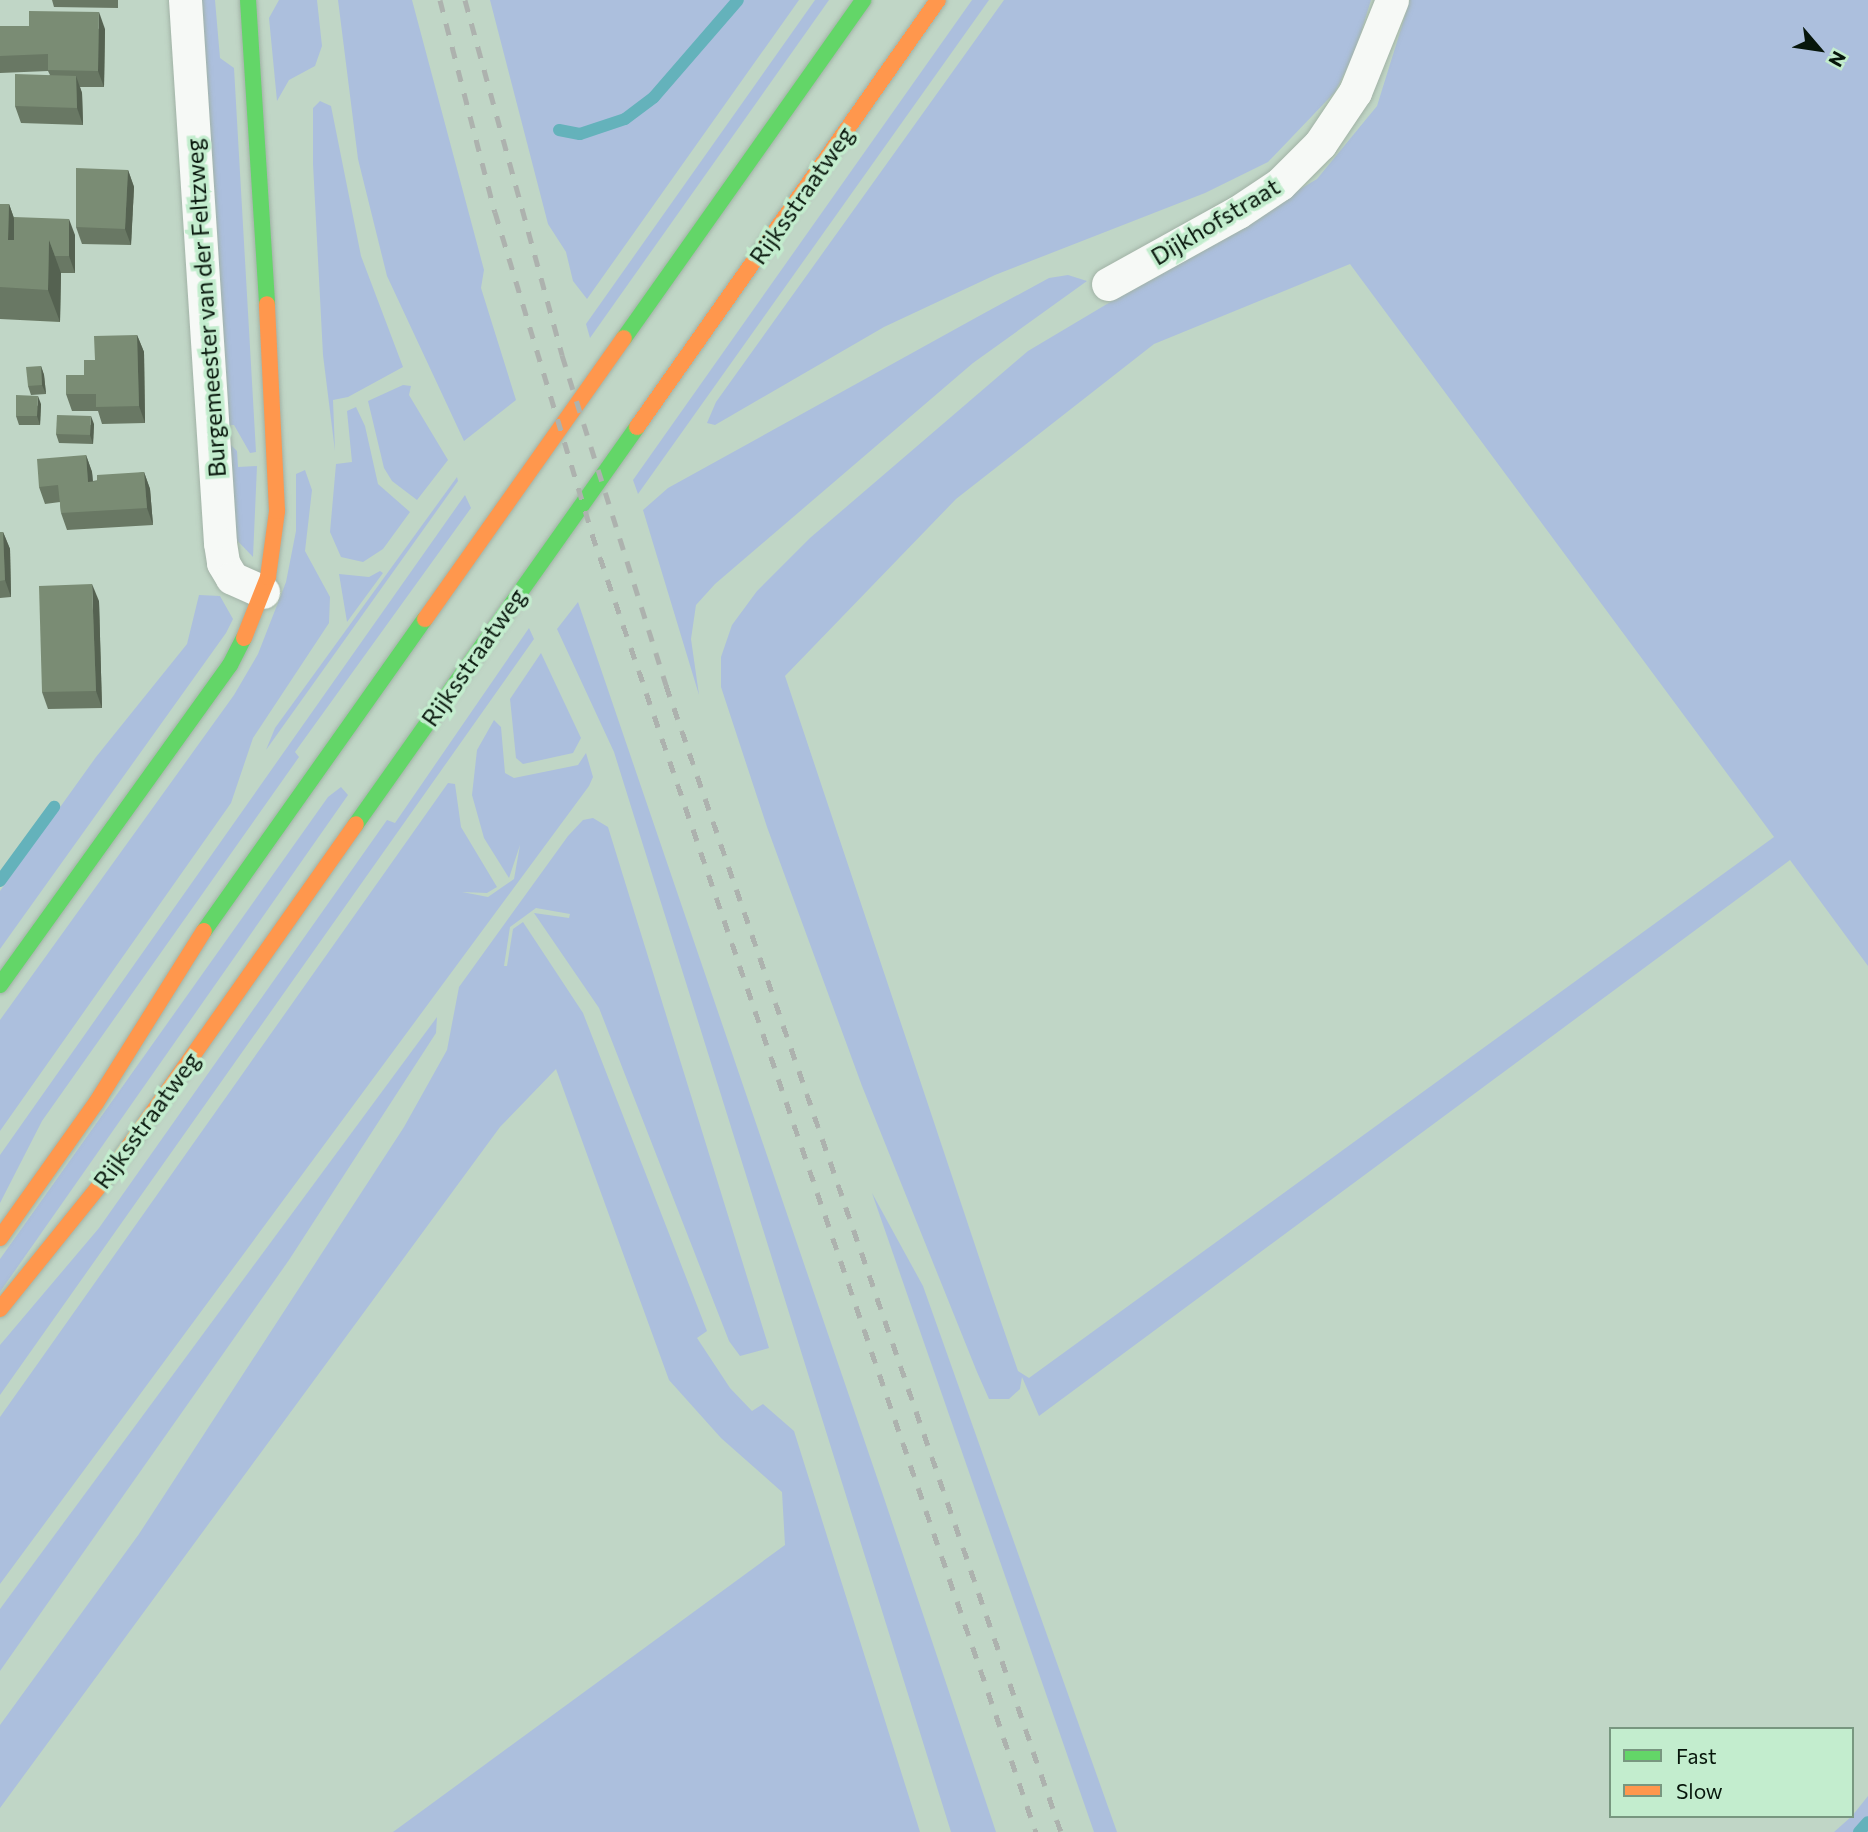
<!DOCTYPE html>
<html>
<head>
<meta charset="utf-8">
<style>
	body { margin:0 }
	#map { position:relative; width:1868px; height:1832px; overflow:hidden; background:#c0d6c6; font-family:Commissioner,sans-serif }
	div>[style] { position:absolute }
	.green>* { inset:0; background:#acbfdd }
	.stream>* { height:12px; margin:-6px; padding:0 6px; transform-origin:6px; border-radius:6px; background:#64b2bb }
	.roads { filter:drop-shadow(0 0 2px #a1b2a6) drop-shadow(0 0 2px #a1b2a6) }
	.street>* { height:33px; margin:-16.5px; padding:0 16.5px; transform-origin:16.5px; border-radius:16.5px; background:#f6f9f6 }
	.fast>* { height:16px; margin:-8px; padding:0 8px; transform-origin:8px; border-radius:8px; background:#63d668 }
	.slow>* { height:16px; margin:-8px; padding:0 8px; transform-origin:8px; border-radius:8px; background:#ff974d }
	.rail>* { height:5px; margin-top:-2.5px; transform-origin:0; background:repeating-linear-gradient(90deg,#adb2ae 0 12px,transparent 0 24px) }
	.wall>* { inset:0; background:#697864 }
	.shaded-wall>* { inset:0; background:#556251 }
	.building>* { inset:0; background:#7a8c74 }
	span { translate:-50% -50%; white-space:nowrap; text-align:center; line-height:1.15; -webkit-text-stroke:7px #c3edce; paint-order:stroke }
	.street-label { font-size:24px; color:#07160b }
	.legend { position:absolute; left:1609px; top:1727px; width:245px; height:91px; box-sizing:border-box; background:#c3edce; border:2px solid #789780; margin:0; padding:9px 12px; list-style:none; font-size:21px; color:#07160b }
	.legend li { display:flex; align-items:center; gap:14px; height:35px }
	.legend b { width:35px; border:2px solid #789780 }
	.north { position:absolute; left:1784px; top:14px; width:70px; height:70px; -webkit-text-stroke:5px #c3edce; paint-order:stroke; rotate:119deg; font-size:19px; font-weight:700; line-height:28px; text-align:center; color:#07160b }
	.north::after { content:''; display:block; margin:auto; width:24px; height:32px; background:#07160b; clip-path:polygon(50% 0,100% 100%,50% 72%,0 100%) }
</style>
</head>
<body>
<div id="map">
	<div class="green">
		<div style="clip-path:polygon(194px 0,215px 0,220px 58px,234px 68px,256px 452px,250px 453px,234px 425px,225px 425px)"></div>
		<div style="clip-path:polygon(279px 0,317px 0,322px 46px,315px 66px,289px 80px,277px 101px,269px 18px)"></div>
		<div style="clip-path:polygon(338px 0,412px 0,484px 270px,481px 288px,516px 400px,464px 441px,387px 276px,358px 159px)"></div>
		<div style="clip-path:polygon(490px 0,799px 0,587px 299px,573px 281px,566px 252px,548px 224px)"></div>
		<div style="clip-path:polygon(815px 0,829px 0,590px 338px,586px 324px)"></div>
		<div style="clip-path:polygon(972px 0,989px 0,638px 494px,633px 480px)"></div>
		<div style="clip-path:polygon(1004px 0,1371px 0,1355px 52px,1335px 92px,1268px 162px,1205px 193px,995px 275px,884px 327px,715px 425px,707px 423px,716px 402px)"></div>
		<div style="clip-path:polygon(evenodd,1410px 0,1868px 0,1868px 966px,1790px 860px,1039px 1416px,1022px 1377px,1020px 1389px,1009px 1399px,989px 1399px,977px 1372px,862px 1086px,767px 827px,721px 687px,721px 657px,732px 625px,757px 591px,810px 538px,1028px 351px,1317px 179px,1377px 106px,1410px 0,1350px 264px,1774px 837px,1029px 1378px,1018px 1371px,991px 1293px,785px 676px,956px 499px,1154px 344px,1350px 264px)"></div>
		<div style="clip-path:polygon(320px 101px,331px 106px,361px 256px,403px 367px,348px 397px,333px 400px,335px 451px,323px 355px,313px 164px,313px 108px)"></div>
		<div style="clip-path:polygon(1068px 275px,1087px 281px,973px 363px,715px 584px,696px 605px,691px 639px,699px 695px,643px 510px,668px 488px,979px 316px,1049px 278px)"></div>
		<div style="clip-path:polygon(403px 385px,411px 386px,409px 395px,448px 460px,417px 500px,392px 481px,384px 468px,368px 401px)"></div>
		<div style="clip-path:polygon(356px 407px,365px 426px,378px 484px,410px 512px,383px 549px,363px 562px,341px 557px,330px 532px,336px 464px,352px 462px,347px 411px)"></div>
		<div style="clip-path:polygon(226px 440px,237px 451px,238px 467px,257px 466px,253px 557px,232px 535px)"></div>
		<div style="clip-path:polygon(305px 470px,312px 490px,305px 551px,330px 597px,329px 623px,253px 738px,231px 803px,0 1131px,0 1020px,234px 695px,258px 654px,286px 582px,296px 531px,296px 474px)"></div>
		<div style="clip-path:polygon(457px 477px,458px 481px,266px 750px,275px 728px)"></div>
		<div style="clip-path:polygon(465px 495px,471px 508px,295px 752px,299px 757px,42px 1121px,0 1203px,0 1155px)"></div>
		<div style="clip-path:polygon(380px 571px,383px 573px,347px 622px,339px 574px,369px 577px)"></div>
		<div style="clip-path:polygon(199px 595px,220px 596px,233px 619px,226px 633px,0 949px,0 891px,96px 757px,187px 644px)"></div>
		<div style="clip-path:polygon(578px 602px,884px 1498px,996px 1832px,951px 1832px,614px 752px,557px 629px)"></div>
		<div style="clip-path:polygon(529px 628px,534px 639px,0 1395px,0 1345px,99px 1228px,387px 820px,395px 823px)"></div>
		<div style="clip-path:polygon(541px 653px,581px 738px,573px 753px,523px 764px,516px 758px,510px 699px)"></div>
		<div style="clip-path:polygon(494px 720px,501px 727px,505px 773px,514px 778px,578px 765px,586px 753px,593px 777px,589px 786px,0 1584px,0 1417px,448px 783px,455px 784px,461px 827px,497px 887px,487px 893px,462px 892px,488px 897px,514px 879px,520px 845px,509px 878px,484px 838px,472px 795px,477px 750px)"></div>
		<div style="clip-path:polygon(341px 787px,348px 795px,0 1292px,0 1259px,328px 797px)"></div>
		<div style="clip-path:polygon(593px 818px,608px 827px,769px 1348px,740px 1356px,729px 1341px,599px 1008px,534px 913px,569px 918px,570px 914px,536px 908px,510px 927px,504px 966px,507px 966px,513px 929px,523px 922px,583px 1013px,707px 1331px,697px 1338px,730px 1388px,752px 1411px,763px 1404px,794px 1431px,920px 1832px,393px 1832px,785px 1545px,782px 1492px,721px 1438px,669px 1380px,556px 1069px,500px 1127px,0 1808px,0 1725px,139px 1534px,404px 1127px,447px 1050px,459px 987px,568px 836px,583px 820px)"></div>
		<div style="clip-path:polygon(437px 1017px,436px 1033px,289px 1260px,0 1671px,0 1609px)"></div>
		<div style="clip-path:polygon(872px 1193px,923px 1286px,1117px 1832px,1094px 1832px)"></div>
		<div style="clip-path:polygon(1868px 1796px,1868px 1832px,1834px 1832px,1852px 1816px)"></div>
	</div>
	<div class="stream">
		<div style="left:559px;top:130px;width:21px;rotate:11deg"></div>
		<div style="left:580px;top:134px;width:47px;rotate:-18.4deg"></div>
		<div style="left:625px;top:119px;width:36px;rotate:-37deg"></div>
		<div style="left:654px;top:97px;width:128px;rotate:-49.1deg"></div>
		<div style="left:0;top:881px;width:92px;rotate:-53.9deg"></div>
		<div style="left:1859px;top:1832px;width:13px;rotate:-48deg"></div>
	</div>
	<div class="roads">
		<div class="street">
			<div style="left:185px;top:0;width:544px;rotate:86.31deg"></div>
			<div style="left:220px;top:543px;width:20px;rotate:81deg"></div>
			<div style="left:223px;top:563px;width:17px;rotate:59deg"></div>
			<div style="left:232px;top:578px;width:34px;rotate:24deg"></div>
			<div style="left:1108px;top:284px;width:149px;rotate:-29deg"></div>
			<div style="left:1238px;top:212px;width:50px;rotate:-33.7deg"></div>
			<div style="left:1280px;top:184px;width:57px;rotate:-45deg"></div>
			<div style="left:1320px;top:144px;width:63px;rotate:-56.1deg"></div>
			<div style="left:1355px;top:92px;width:99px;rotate:-68.1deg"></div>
		</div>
		<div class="fast">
			<div style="left:248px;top:0;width:305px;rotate:86.4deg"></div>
			<div style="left:624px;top:338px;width:414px;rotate:-54.7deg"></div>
			<div style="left:356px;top:824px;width:486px;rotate:-54.7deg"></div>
			<div style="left:204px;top:931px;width:382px;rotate:-54.7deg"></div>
			<div style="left:0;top:985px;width:394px;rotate:-54.3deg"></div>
			<div style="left:230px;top:665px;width:30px;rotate:-63deg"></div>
		</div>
		<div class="slow">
			<div style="left:637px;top:427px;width:522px;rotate:-54.82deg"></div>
			<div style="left:425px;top:619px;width:344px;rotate:-54.7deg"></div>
			<div style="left:244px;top:638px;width:66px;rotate:-68.5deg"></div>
			<div style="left:268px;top:577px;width:67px;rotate:-82.2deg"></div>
			<div style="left:277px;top:511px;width:207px;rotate:-92.8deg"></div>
			<div style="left:0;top:1238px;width:166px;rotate:-54.6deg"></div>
			<div style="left:96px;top:1103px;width:203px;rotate:-57.9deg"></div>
			<div style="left:0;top:1309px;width:179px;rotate:-51.1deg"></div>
			<div style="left:112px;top:1170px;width:423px;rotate:-54.8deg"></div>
		</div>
	</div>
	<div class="rail">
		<div style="left:440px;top:0;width:219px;rotate:75.5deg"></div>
		<div style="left:495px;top:212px;width:336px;rotate:73.2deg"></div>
		<div style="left:592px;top:534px;width:1372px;rotate:71.12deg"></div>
		<div style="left:465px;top:0;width:368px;rotate:74.7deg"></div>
		<div style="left:562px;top:355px;width:346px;rotate:72.5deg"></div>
		<div style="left:666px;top:685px;width:1213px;rotate:71deg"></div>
	</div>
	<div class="wall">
		<div style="clip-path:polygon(52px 0,118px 0,118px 8px,54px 7px)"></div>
		<div style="clip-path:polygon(0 26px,105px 29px,104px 87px,80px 87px,82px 93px,83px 125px,21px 123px,15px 106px,50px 75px,48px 71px,0 73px)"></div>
		<div style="clip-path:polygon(128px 170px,134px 187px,131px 245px,82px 244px,76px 227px)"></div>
		<div style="clip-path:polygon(0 204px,9px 204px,14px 218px,75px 235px,75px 273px,61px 273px,60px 322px,0 319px)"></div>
		<div style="clip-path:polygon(137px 335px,144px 352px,145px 423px,102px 424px,98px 411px,72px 411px,66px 394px,84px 375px,95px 360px)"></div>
		<div style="clip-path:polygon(41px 366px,44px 375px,46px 394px,31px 395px,28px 386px)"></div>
		<div style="clip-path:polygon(41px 404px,40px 425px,19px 425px,16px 416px)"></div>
		<div style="clip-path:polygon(94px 424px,93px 444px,59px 443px,56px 434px)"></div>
		<div style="clip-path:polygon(86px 455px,92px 472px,93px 481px,144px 472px,150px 489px,153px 525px,67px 530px,61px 513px,60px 502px,45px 504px,39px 487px)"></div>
		<div style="clip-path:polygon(0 532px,3px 532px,10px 549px,11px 597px,0 598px)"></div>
		<div style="clip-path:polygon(99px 601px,102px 708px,48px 709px,42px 692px)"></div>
	</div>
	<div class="shaded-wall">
		<div style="clip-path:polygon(99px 12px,105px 29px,104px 87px,98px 71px)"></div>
		<div style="clip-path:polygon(76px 76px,82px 93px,83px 125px,77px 108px)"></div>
		<div style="clip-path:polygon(128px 170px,134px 187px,131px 245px,125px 229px)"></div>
		<div style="clip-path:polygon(9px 204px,20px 236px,14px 256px,8px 240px)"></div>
		<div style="clip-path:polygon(69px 219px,75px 235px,75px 273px,69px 256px)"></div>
		<div style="clip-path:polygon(49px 240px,61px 273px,60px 322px,48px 290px)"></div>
		<div style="clip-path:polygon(137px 335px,144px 352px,145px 423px,139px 406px)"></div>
		<div style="clip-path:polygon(41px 366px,44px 375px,46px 394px,42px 385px)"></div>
		<div style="clip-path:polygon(38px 396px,41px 404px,40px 425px,37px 416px)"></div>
		<div style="clip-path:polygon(91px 416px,94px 424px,93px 444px,90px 435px)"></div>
		<div style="clip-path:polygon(86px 455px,92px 472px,94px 499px,88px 482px)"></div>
		<div style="clip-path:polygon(144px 472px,150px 489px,153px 525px,147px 508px)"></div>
		<div style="clip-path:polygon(3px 532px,10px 549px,11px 597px,5px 580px)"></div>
		<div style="clip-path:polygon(92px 584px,99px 601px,102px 708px,96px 691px)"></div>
	</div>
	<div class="building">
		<div style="clip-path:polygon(29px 11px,99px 12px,98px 71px,48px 70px,48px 54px,0 56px,0 26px,29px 26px)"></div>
		<div style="clip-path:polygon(15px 74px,76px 76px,77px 108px,15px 106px)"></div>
		<div style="clip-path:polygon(76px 168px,128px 170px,125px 229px,76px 227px)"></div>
		<div style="clip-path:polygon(0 204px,9px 204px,8px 240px,49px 240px,48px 290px,0 287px)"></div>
		<div style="clip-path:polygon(14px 217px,69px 219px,69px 256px,55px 256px,49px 240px,14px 240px)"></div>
		<div style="clip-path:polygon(137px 335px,139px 406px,96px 407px,96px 394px,66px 394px,66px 375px,84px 375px,84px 360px,95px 360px,94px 336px)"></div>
		<div style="clip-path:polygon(41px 366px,42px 385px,28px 386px,26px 367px)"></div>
		<div style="clip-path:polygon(16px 395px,38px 396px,37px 416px,16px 416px)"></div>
		<div style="clip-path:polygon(57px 415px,91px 416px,90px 435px,56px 434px)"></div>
		<div style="clip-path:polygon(86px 455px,88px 482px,97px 481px,97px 475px,144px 472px,147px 508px,61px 513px,58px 485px,39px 487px,37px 459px)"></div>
		<div style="clip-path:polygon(0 532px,3px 532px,5px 580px,0 581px)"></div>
		<div style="clip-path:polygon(92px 584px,96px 691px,42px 692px,39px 586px)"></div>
	</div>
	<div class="street-label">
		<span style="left:801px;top:195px;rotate:-55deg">Rijksstraatweg</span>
		<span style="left:1215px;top:221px;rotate:-31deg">Dijkhofstraat</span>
		<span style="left:205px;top:308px;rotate:-94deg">Burgemeester van der Feltzweg</span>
		<span style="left:473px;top:657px;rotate:-55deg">Rijksstraatweg</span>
		<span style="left:146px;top:1120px;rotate:-54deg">Rijksstraatweg</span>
	</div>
	<ul class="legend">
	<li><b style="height:9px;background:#63d668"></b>Fast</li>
	<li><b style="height:9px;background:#ff974d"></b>Slow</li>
	</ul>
	<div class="north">N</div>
</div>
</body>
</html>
